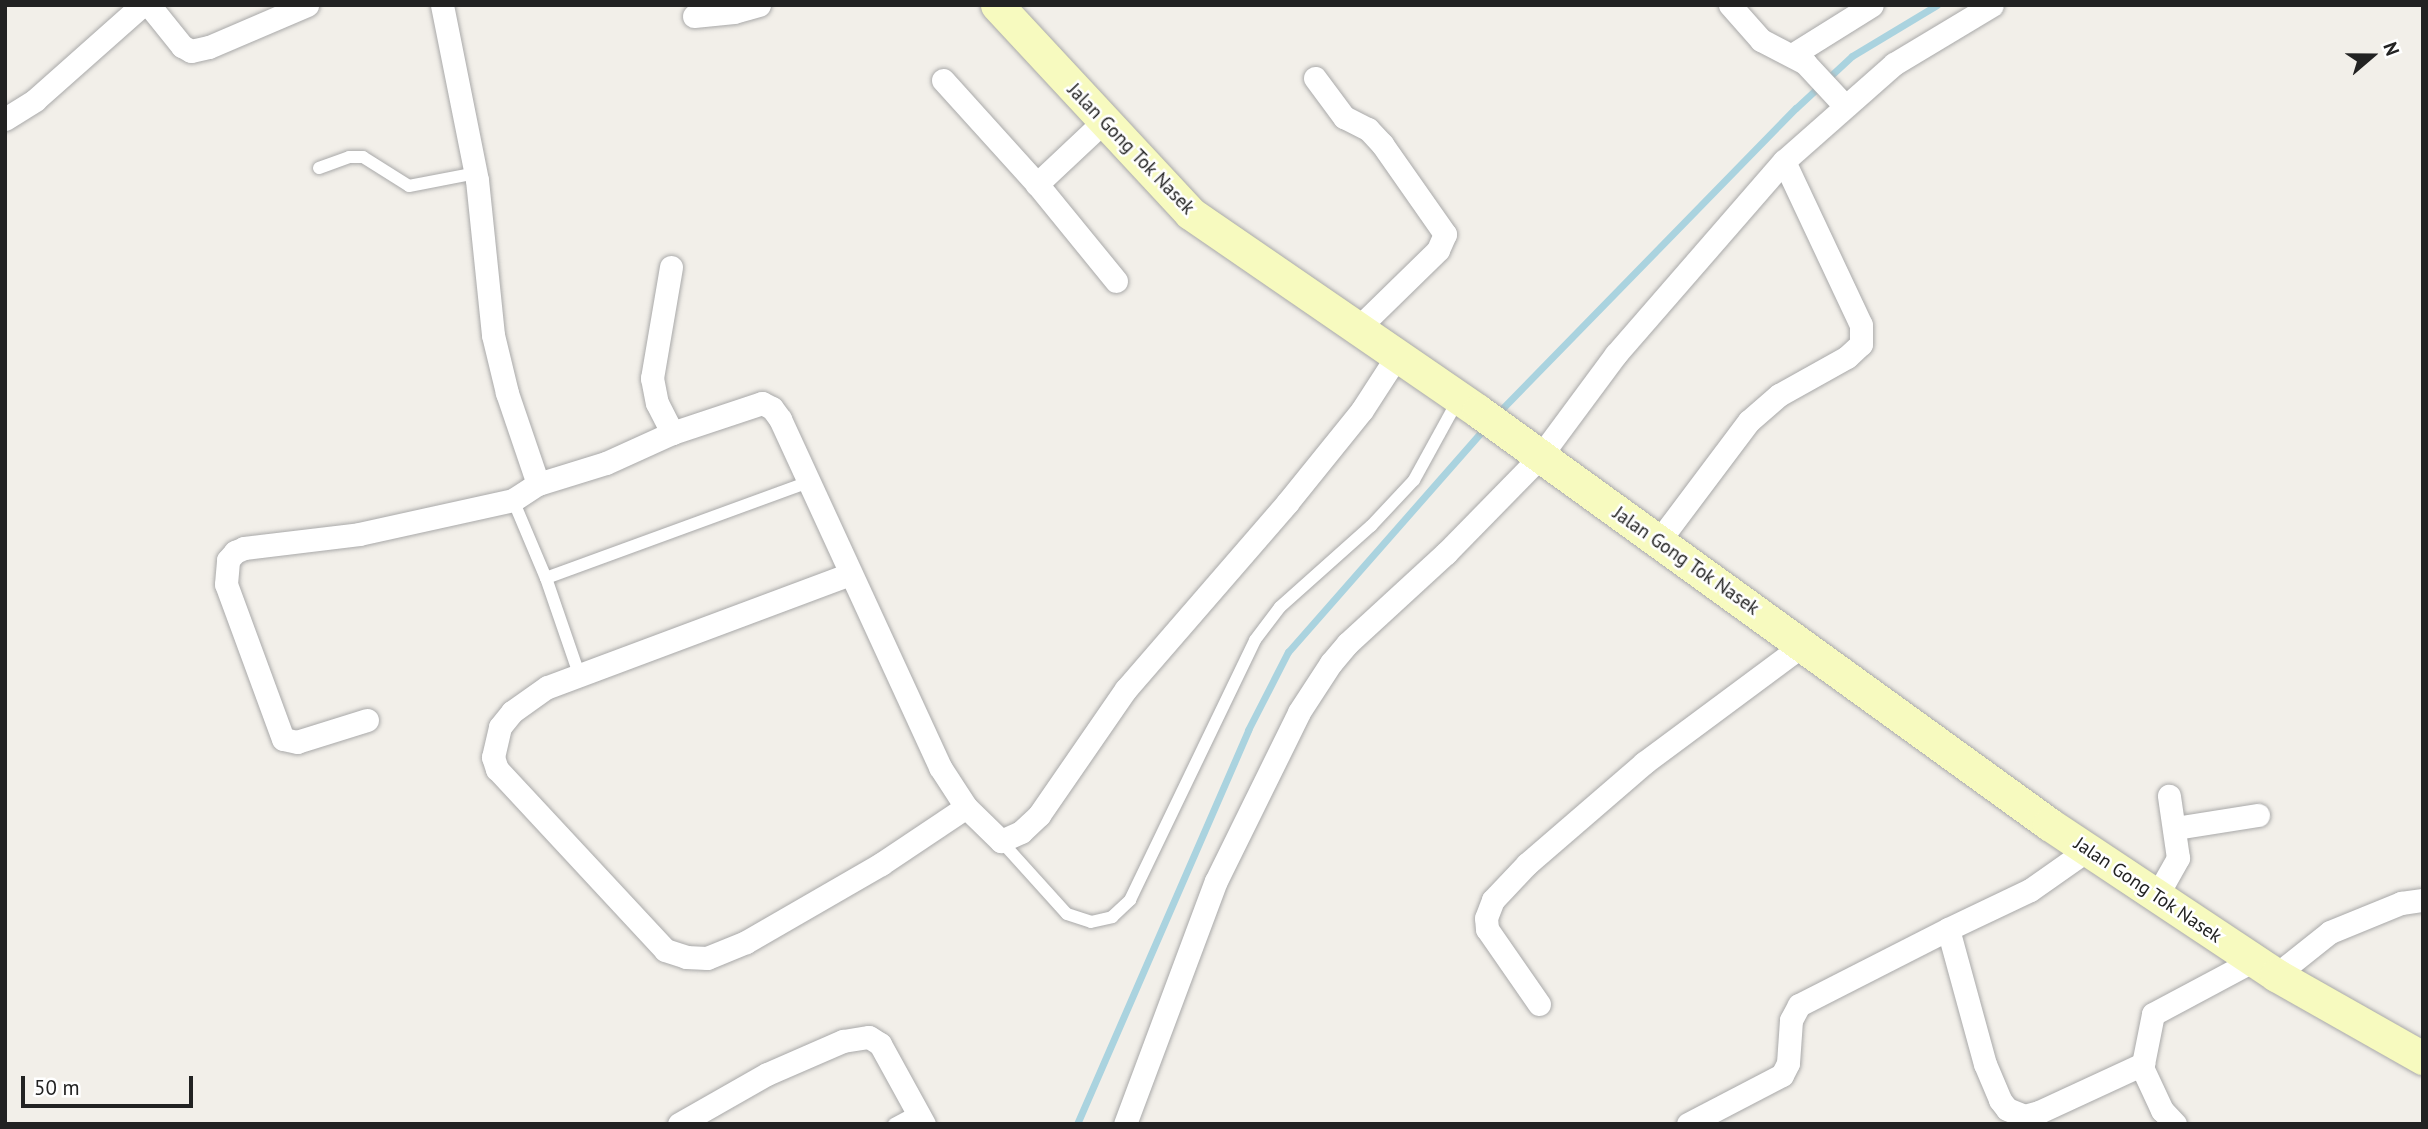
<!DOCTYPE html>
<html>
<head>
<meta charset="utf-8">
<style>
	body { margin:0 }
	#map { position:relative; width:2428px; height:1129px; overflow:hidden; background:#f2efe9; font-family:"PT Sans",sans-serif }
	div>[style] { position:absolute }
	.stream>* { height:7px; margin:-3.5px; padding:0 3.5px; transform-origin:3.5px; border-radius:3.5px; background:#aad3df }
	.roads { filter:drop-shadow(0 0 2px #a9a9a9) drop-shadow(0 0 2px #a9a9a9) }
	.lane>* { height:12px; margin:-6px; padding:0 6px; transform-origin:6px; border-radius:6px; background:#fff }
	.street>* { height:23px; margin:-11.5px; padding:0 11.5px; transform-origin:11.5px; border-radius:11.5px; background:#fff }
	.secondary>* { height:33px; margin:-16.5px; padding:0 16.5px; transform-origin:16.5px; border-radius:16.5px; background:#f7fabf }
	span { translate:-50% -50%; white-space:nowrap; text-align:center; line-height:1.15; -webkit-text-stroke:5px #fff; paint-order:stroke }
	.street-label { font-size:19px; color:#222 }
	.frame { position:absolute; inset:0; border:7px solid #222; pointer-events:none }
	.north { position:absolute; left:2337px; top:21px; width:70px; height:70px; -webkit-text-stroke:5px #fff; paint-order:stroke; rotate:70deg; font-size:19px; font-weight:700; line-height:28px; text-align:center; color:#222 }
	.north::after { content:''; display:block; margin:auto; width:24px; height:32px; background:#222; clip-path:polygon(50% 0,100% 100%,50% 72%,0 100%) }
	.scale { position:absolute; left:21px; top:1076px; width:172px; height:32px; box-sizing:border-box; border:4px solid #222; border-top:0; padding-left:9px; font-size:21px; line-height:24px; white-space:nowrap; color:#222; -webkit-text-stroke:5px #fff; paint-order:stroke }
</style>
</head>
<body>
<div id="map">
	<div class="stream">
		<div style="left:1496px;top:415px;width:429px;rotate:-45.7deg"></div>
		<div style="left:1796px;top:108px;width:76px;rotate:-42.9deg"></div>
		<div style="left:1852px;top:56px;width:99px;rotate:-31deg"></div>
		<div style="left:1077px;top:1124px;width:430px;rotate:-66.5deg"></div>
		<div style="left:1248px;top:730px;width:88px;rotate:-62.9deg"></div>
		<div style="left:1288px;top:652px;width:300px;rotate:-48.7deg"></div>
	</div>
	<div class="roads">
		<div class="lane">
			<div style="left:319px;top:168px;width:32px;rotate:-20deg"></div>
			<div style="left:349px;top:157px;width:14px"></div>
			<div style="left:363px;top:157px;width:54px;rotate:32.2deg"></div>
			<div style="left:409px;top:186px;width:68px;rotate:-11deg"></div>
			<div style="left:513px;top:500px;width:85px;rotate:67.1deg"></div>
			<div style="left:546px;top:578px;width:102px;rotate:71deg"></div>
			<div style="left:546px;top:578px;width:280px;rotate:-20.1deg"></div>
			<div style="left:1001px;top:841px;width:98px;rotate:47.9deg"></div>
			<div style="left:1067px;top:914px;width:25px;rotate:18deg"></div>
			<div style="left:1091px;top:922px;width:22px;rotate:-13deg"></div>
			<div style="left:1112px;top:917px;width:25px;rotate:-43deg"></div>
			<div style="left:1130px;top:900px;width:288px;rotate:-64.3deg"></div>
			<div style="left:1255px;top:640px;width:41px;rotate:-52.9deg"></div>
			<div style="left:1280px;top:607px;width:122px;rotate:-41.7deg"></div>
			<div style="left:1371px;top:526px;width:63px;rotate:-46.9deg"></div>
			<div style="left:1414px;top:480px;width:91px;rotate:-61.2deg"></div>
			<div style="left:894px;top:1124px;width:27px;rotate:-28deg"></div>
		</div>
		<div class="street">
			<div style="left:149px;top:5px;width:53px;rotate:51.2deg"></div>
			<div style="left:182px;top:46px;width:10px;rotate:29deg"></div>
			<div style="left:191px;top:51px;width:18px;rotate:-13deg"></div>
			<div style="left:209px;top:47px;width:107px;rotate:-23.2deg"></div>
			<div style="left:442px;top:5px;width:178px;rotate:78.7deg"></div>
			<div style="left:477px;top:180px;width:156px;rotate:84.1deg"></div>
			<div style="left:493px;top:335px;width:60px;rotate:76.4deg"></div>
			<div style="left:507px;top:393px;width:96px;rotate:71.2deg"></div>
			<div style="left:1730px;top:5px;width:47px;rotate:48.5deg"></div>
			<div style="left:1761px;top:40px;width:50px;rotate:27.6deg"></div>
			<div style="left:1805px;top:63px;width:57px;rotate:47.1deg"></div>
			<div style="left:694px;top:16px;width:40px;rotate:-5.7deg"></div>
			<div style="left:734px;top:12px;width:26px;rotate:-16deg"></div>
			<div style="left:1792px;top:55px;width:94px;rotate:-32deg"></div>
			<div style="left:1315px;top:78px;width:49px;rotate:53.4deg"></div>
			<div style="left:1344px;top:117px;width:27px;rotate:27deg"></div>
			<div style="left:1368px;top:129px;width:21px;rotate:47deg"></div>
			<div style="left:1382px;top:144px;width:110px;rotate:55deg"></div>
			<div style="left:1445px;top:234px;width:17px;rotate:114deg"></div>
			<div style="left:1438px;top:250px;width:113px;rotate:135.7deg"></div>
			<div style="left:943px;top:80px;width:140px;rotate:47.9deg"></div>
			<div style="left:5px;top:119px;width:36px;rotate:-32deg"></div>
			<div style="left:35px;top:100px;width:143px;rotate:-41.6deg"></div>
			<div style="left:1103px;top:122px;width:91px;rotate:136.8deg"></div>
			<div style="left:1037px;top:184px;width:125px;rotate:50.8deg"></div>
			<div style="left:671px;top:267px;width:113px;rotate:99.7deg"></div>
			<div style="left:652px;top:378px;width:25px;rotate:79deg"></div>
			<div style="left:657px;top:403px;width:34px;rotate:63deg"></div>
			<div style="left:1658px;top:542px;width:151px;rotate:-53.1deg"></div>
			<div style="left:1749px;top:421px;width:40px;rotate:-41deg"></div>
			<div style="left:1779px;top:395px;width:78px;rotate:-29.2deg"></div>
			<div style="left:1847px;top:357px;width:19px;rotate:-43deg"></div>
			<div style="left:1861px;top:344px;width:19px;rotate:-90deg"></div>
			<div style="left:1861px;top:325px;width:181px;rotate:-115.2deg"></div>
			<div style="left:850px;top:574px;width:323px;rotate:159.5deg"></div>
			<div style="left:547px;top:687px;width:43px;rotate:144.5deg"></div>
			<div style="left:512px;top:712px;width:19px;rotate:129deg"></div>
			<div style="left:500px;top:727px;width:31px;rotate:103deg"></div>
			<div style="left:493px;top:757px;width:13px;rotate:72deg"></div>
			<div style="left:497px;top:769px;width:247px;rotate:47.1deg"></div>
			<div style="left:665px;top:950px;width:22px;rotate:18deg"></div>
			<div style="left:686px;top:957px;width:21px;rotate:3deg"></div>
			<div style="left:707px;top:958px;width:42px;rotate:-22.3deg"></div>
			<div style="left:746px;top:942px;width:156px;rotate:-30deg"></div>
			<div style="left:881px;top:864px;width:102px;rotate:-33.8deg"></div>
			<div style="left:367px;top:720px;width:73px;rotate:162.6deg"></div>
			<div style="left:297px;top:742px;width:14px;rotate:-168deg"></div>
			<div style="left:283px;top:739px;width:165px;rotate:-110.2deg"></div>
			<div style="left:226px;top:584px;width:24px;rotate:-85deg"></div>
			<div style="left:228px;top:560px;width:11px;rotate:-49deg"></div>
			<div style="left:235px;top:552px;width:10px;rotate:-24deg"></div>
			<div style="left:244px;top:548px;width:116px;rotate:-6.9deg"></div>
			<div style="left:359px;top:534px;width:158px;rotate:-12.4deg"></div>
			<div style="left:513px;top:500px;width:30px;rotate:-33deg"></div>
			<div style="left:538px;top:484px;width:71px;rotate:-17.2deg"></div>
			<div style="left:606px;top:463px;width:72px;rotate:-24.4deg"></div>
			<div style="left:672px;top:433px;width:95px;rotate:-18.4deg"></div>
			<div style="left:762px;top:403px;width:11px;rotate:27deg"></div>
			<div style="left:772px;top:408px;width:14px;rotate:54deg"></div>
			<div style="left:780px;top:419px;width:383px;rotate:65.3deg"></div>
			<div style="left:940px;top:767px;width:48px;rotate:57deg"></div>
			<div style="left:966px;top:807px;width:49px;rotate:44.2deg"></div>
			<div style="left:1001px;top:841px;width:22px;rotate:-24deg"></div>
			<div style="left:1021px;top:832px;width:25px;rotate:-43deg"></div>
			<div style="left:1039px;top:815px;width:153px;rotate:-55.4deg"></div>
			<div style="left:1126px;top:689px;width:246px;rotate:-49.1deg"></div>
			<div style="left:1287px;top:503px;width:119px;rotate:-51.1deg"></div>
			<div style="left:1362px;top:410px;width:64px;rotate:-57.1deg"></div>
			<div style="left:2175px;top:828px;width:84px;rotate:-8.9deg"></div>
			<div style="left:2087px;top:850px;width:70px;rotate:144.9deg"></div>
			<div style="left:2030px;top:890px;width:91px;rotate:154.6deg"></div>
			<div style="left:1948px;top:929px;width:140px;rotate:74.7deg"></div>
			<div style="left:1985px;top:1064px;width:39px;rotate:67deg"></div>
			<div style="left:2000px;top:1100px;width:11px;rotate:52deg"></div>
			<div style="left:2007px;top:1109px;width:18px;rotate:22deg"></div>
			<div style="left:2024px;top:1116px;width:16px;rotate:-15deg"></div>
			<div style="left:2039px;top:1112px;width:115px;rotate:-24.8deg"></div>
			<div style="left:2143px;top:1064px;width:51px;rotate:-78.7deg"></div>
			<div style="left:2153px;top:1014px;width:115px;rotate:-28.1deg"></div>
			<div style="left:2156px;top:897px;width:45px;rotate:-60.6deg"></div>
			<div style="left:2178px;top:858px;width:63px;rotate:-98.3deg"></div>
			<div style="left:2276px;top:975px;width:69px;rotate:-38.5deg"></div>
			<div style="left:2330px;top:932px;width:77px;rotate:-22.2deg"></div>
			<div style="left:2401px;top:903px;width:22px;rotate:-8deg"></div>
			<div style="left:1539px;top:1004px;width:91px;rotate:-124.7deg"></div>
			<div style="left:1487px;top:929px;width:11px;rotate:-95deg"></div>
			<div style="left:1486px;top:918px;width:19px;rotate:-69deg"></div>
			<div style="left:1493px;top:900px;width:50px;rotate:-46.6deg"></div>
			<div style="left:1527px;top:864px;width:155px;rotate:-40.8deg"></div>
			<div style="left:1644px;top:763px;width:198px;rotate:-36.6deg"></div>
			<div style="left:2141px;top:1065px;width:50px;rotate:65deg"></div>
			<div style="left:2162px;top:1110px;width:19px;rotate:47deg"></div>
			<div style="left:679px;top:1124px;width:101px;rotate:-29.6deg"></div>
			<div style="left:767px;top:1074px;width:83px;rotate:-23.5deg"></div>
			<div style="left:843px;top:1041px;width:26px;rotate:-9deg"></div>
			<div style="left:869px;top:1037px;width:13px;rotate:32deg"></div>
			<div style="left:880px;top:1044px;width:91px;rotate:61.2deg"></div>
			<div style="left:1125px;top:1124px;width:259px;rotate:-69.5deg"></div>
			<div style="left:1216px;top:881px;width:188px;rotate:-63.8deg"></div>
			<div style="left:1299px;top:712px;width:59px;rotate:-56.9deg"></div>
			<div style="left:1331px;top:663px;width:26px;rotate:-50deg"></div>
			<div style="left:1348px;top:643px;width:133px;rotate:-42.6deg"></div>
			<div style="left:1446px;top:553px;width:133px;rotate:-45.6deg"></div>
			<div style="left:1539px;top:458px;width:129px;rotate:-53.5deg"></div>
			<div style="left:1616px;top:354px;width:256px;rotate:-49deg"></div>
			<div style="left:1784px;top:161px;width:147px;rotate:-41.4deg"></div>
			<div style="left:1894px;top:64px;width:114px;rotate:-31deg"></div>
			<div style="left:1688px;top:1124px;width:106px;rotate:-27.5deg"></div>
			<div style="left:1782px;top:1075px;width:13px;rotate:-63deg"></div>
			<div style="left:1788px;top:1063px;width:43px;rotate:-86deg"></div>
			<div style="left:1791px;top:1020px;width:17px;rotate:-62deg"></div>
			<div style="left:1799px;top:1005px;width:167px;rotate:-27deg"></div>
		</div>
		<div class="secondary">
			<div style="left:997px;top:5px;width:284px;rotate:47.1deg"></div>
			<div style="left:1190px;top:213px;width:349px;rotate:34.5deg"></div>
			<div style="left:1478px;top:411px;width:705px;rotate:35.88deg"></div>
			<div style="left:2049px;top:824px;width:273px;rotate:33.6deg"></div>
			<div style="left:2276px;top:975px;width:169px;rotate:29.5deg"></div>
		</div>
	</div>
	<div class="street-label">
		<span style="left:1131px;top:149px;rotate:46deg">Jalan Gong Tok Nasek</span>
		<span style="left:1686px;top:561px;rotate:35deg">Jalan Gong Tok Nasek</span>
		<span style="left:2148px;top:890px;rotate:34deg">Jalan Gong Tok Nasek</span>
	</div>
	<div class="frame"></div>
	<div class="north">N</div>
	<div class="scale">50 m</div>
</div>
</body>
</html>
